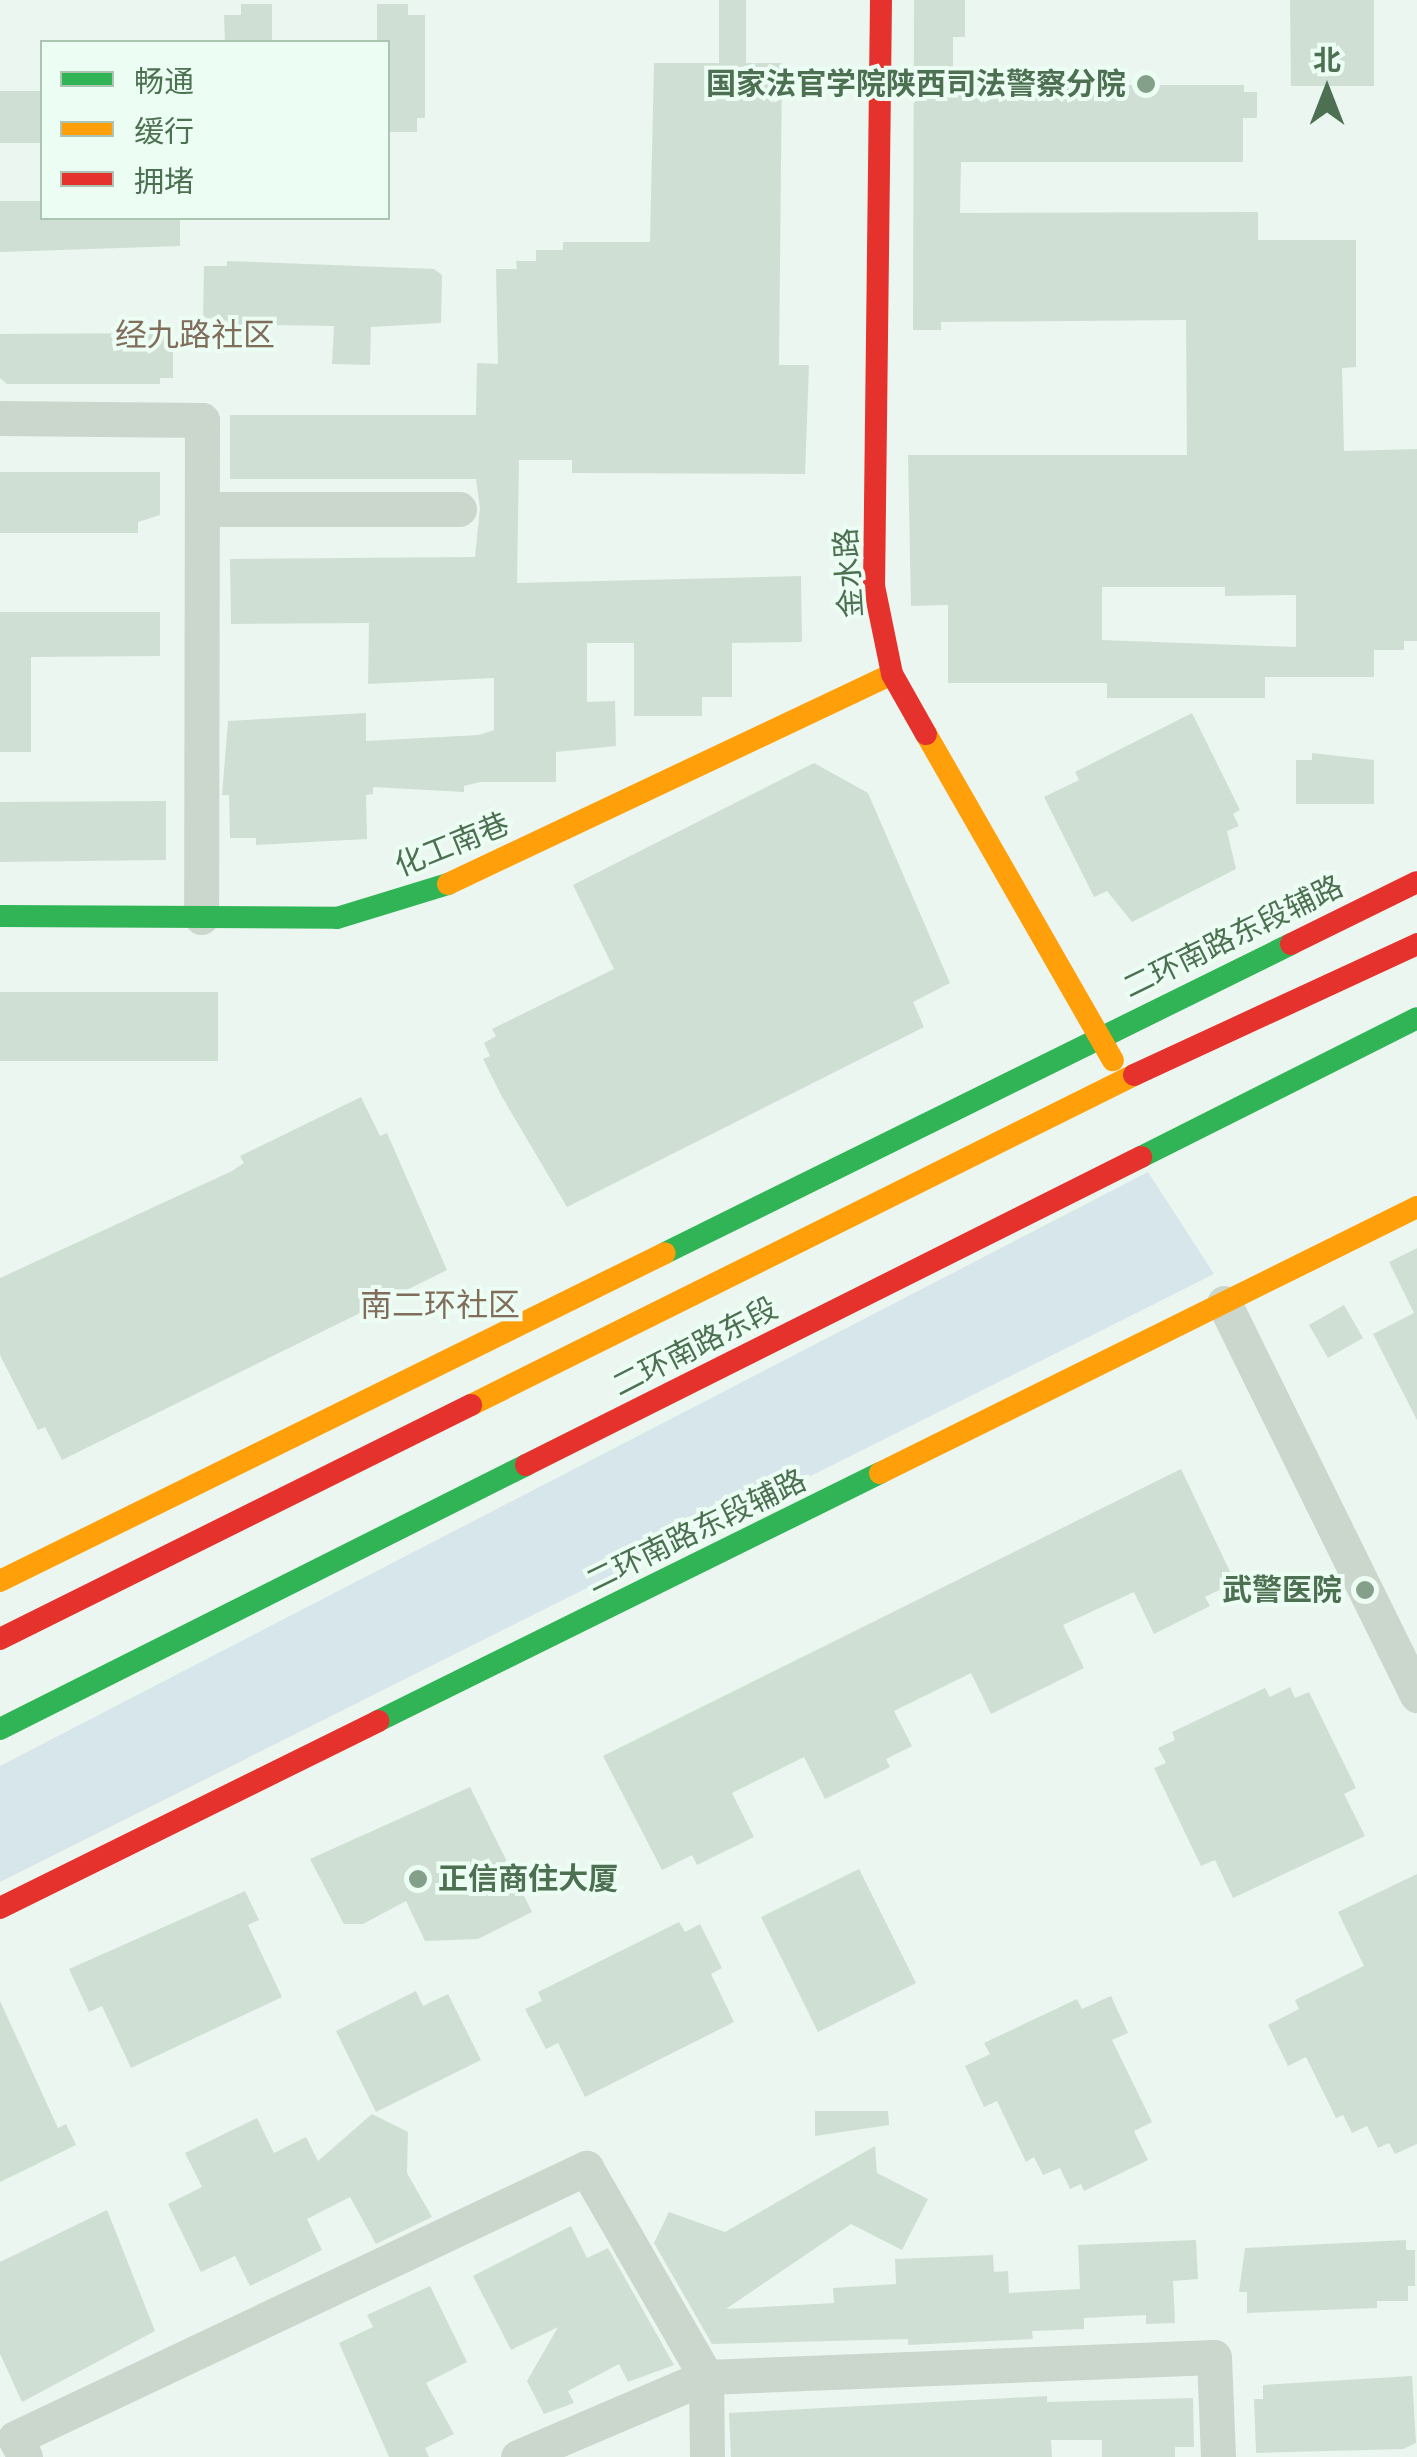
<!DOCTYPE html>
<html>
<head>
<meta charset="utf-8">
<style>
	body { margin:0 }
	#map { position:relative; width:1417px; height:2457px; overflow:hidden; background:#eaf6ef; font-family:"Space Grotesk","Noto Sans SC",sans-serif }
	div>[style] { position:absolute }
	.green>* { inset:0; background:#d6e6ea }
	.building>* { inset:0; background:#d0dfd4 }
	.street>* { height:35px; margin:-17.5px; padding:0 17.5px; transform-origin:17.5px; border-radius:17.5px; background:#cbd6cd }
	.fast>* { height:22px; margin:-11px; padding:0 11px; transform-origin:11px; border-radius:11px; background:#30b455 }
	.slow>* { height:22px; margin:-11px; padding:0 11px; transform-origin:11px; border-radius:11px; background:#ff9f0a }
	.jam>* { height:22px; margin:-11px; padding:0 11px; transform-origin:11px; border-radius:11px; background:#e5322d }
	.dots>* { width:28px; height:28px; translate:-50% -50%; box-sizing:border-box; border:5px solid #ecfdf3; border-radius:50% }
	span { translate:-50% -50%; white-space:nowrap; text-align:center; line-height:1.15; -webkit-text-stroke:8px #ecfdf3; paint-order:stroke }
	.poi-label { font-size:30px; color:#4d7053; font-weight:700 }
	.right { translate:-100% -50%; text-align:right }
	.left { translate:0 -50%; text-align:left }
	.street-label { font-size:30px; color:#4d7053 }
	.neighbourhood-label { font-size:32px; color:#806d5c }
	.legend { position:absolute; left:40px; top:40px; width:350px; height:180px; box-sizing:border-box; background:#ecfdf3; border:2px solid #acc5b3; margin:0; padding:12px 18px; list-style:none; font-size:30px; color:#4d7053 }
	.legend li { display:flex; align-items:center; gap:20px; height:50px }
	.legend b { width:50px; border:2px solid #acc5b3 }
	.north { position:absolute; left:1277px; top:40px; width:100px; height:100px; -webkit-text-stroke:8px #ecfdf3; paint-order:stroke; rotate:0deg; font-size:28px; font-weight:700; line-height:40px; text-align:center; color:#4d7053 }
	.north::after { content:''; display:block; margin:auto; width:35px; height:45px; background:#4d7053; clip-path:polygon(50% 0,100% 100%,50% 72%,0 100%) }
</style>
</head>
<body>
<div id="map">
	<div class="green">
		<div style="clip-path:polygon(1148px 1172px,1214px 1274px,0 1882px,0 1766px)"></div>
	</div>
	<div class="building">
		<div style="clip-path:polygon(719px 0,746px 0,746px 63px,782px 63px,779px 365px,809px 365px,805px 474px,572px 473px,572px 460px,519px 460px,517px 583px,801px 576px,802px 642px,732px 643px,732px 697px,702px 697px,702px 716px,634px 716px,634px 643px,587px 643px,587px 702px,615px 701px,616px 746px,556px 752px,556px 782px,480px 782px,464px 786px,464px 792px,373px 787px,373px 794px,366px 795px,367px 839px,256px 845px,256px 838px,230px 838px,229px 795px,222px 795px,228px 721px,366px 713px,366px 741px,479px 735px,494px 730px,494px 678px,368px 684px,369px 623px,231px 624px,230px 559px,475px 557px,480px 508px,476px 479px,230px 479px,230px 415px,476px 415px,477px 363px,498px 364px,496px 269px,517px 269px,516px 261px,536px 261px,536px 250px,563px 250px,563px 242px,650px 242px,654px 63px,719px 63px)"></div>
		<div style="clip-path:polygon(evenodd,914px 0,965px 0,965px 37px,953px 37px,953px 85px,1244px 85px,1244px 92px,1257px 92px,1257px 118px,1243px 118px,1243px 162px,961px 162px,960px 213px,1258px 212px,1258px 240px,1356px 240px,1356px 367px,1342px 368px,1344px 451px,1417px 449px,1417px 641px,1404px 641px,1404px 650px,1374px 650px,1374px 677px,1265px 677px,1265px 698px,1107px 698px,1107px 683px,948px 683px,948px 605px,911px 606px,908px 455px,1187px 455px,1186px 320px,941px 322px,941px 330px,913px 330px,914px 0,1102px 587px,1225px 587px,1225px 596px,1296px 595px,1296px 647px,1102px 640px,1102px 587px)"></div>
		<div style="clip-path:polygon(1290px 0,1374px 0,1374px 86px,1291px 86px)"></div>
		<div style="clip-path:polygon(241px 4px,272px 4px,272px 42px,225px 42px,224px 15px,241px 15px)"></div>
		<div style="clip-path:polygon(377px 4px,408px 4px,408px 15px,425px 15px,425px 118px,417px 118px,417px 132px,388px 132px,388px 42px,377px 42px)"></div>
		<div style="clip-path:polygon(0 91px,42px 91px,42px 143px,0 143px)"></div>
		<div style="clip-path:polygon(0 201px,42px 201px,42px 218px,180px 218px,180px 246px,0 252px)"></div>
		<div style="clip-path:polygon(227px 261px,434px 269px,442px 275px,441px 323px,371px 327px,370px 365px,332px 364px,334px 326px,203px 324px,204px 266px,227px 266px)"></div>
		<div style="clip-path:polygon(173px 333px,173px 378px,160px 378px,160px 384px,7px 384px,0 378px,0 334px)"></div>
		<div style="clip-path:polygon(0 472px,160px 472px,160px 515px,138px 522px,138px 533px,0 533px)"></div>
		<div style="clip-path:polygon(0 612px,160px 612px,160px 656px,31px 657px,31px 752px,0 752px)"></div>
		<div style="clip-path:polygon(1192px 713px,1240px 810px,1233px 814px,1239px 826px,1227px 831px,1236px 869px,1132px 922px,1107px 891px,1094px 897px,1044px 797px,1079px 780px,1075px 772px)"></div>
		<div style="clip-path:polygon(1312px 753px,1374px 760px,1374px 804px,1296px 804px,1296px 760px,1312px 760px)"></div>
		<div style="clip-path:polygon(814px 763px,868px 793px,950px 983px,913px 1002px,924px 1027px,567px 1207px,501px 1095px,483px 1059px,490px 1056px,484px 1043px,496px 1036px,492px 1029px,614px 969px,573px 885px)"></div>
		<div style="clip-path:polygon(166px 801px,166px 860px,0 862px,0 802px)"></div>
		<div style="clip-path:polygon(0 992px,218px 992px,218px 1061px,0 1061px)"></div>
		<div style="clip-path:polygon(361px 1097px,380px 1136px,387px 1133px,447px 1270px,62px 1460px,45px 1427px,38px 1430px,0 1355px,0 1278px,232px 1171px,244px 1163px,240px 1156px)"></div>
		<div style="clip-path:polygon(1417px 1248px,1417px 1420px,1373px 1334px,1414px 1313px,1389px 1262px)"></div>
		<div style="clip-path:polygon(1344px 1305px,1363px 1338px,1328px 1358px,1309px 1325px)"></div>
		<div style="clip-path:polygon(1181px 1469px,1235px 1582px,1205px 1597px,1210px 1606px,1154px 1634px,1134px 1592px,1093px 1611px,1063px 1625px,1084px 1668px,991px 1714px,971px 1673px,894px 1711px,912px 1746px,886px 1759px,890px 1767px,825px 1799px,804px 1757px,732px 1793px,754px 1837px,697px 1865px,692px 1855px,662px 1870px,603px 1756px)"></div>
		<div style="clip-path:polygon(1290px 1687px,1295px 1698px,1309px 1692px,1356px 1788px,1344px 1794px,1365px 1836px,1233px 1898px,1215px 1860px,1201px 1866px,1154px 1768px,1166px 1763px,1158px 1748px,1175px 1740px,1172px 1732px,1265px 1688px,1270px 1697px)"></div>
		<div style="clip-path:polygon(470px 1787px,532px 1912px,478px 1939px,425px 1941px,406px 1901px,363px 1924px,344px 1924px,310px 1859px)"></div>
		<div style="clip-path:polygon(859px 1869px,916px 1983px,818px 2032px,761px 1917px)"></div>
		<div style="clip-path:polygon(1417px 1874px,1417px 2144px,1395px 2154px,1389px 2143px,1378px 2148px,1367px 2126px,1352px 2133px,1343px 2115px,1336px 2118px,1306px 2057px,1288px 2066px,1268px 2025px,1299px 2009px,1295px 2000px,1364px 1966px,1338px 1912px)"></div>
		<div style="clip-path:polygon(245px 1891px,259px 1920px,248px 1925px,282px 1997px,131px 2068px,102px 2006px,89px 2012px,69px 1969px)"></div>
		<div style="clip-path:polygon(679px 1922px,685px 1932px,700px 1924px,722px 1968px,711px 1974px,734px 2022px,585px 2097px,558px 2043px,546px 2049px,525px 2009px,542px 2001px,538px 1992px)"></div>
		<div style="clip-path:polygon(416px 1991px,423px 2006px,448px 1994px,481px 2060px,376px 2112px,336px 2031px)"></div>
		<div style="clip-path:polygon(1111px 1996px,1128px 2033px,1112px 2040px,1152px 2122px,1134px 2131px,1148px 2160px,1084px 2191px,1081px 2184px,1070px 2189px,1060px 2168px,1043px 2175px,1034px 2157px,1026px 2162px,997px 2101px,984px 2107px,965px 2066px,990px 2054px,984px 2043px,1077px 1999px,1082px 2009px)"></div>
		<div style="clip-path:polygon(0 2001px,58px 2128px,66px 2124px,76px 2145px,0 2182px)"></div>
		<div style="clip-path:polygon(815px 2111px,888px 2111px,889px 2125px,815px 2136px)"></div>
		<div style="clip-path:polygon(372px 2114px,408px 2132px,407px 2173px,432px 2217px,376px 2244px,350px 2197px,307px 2219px,322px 2250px,281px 2271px,250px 2286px,235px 2256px,201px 2272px,168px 2204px,202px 2187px,185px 2153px,257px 2118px,274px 2153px,306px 2137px,318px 2161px)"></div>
		<div style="clip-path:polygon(875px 2146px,877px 2173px,928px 2199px,902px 2250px,851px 2224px,726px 2309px,834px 2303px,833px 2288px,896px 2284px,895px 2259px,993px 2255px,994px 2272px,1008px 2271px,1009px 2293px,1080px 2289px,1078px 2245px,1196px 2240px,1198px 2279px,1173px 2281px,1175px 2323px,1146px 2324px,1146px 2315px,1084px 2318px,1084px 2329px,1032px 2331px,1033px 2339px,908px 2345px,908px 2339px,712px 2344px,654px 2243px,669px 2212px,725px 2232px)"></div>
		<div style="clip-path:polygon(107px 2210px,155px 2331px,22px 2402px,0 2354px,0 2262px)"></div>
		<div style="clip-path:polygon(571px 2226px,587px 2258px,608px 2248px,674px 2365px,628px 2382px,619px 2364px,568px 2391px,574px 2403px,544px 2414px,527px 2381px,558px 2327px,511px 2350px,473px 2276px)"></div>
		<div style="clip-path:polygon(1406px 2240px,1406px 2250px,1415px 2250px,1415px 2286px,1408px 2286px,1408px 2301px,1377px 2301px,1377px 2308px,1247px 2313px,1247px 2292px,1239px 2292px,1245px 2248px)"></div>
		<div style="clip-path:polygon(430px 2286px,467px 2362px,426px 2383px,454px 2434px,425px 2448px,429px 2457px,389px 2457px,339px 2343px,373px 2327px,367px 2315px)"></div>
		<div style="clip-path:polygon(1412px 2376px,1416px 2443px,1403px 2449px,1256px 2453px,1254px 2399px,1263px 2399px,1263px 2385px)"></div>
		<div style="clip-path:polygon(1047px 2396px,1047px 2402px,1193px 2398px,1194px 2447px,1175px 2447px,1175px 2457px,1102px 2457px,1102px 2440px,1051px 2440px,1052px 2457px,731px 2457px,729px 2413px)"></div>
	</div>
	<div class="street">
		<div style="left:0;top:418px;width:202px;rotate:0.6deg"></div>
		<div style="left:202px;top:420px;width:497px;rotate:90.1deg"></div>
		<div style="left:202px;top:509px;width:257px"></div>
		<div style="left:1224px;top:1303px;width:437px;rotate:63.8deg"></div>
		<div style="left:25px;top:2457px;width:21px;rotate:-118deg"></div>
		<div style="left:15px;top:2438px;width:632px;rotate:-25.31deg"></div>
		<div style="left:586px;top:2168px;width:241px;rotate:60.1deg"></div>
		<div style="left:706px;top:2377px;width:80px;rotate:89.3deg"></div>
		<div style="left:518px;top:2457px;width:204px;rotate:-23.1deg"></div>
		<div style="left:706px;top:2377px;width:508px;rotate:-2.25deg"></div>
		<div style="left:1214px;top:2357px;width:100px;rotate:87.7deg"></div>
	</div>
	<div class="fast">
		<div style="left:0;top:916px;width:337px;rotate:0.3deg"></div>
		<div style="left:337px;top:918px;width:116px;rotate:-17deg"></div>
		<div style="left:1141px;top:1157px;width:309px;rotate:-26.7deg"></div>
		<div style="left:665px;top:1253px;width:698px;rotate:-26.27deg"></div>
		<div style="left:378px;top:1721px;width:560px;rotate:-26.29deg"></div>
		<div style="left:0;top:1729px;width:589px;rotate:-26.65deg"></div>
	</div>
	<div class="slow">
		<div style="left:926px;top:734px;width:376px;rotate:60.2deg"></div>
		<div style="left:448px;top:884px;width:491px;rotate:-25.3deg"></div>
		<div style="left:471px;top:1405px;width:741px;rotate:-26.46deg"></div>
		<div style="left:880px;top:1473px;width:599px;rotate:-26.35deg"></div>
		<div style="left:0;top:1581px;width:741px;rotate:-26.25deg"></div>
	</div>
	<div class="jam">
		<div style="left:881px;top:0;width:586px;rotate:90.68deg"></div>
		<div style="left:874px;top:586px;width:90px;rotate:78.4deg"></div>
		<div style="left:892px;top:674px;width:69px;rotate:60.5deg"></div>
		<div style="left:1291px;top:944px;width:140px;rotate:-26.2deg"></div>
		<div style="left:1134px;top:1075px;width:312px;rotate:-24.8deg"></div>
		<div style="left:526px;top:1465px;width:688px;rotate:-26.6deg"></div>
		<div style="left:0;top:1639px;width:526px;rotate:-26.42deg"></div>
		<div style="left:0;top:1908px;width:422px;rotate:-26.3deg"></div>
	</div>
	<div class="dots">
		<div style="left:1146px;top:84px;background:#849f8a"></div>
		<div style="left:1365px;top:1590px;background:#849f8a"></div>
		<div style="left:418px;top:1879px;background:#849f8a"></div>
	</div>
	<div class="poi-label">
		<span class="right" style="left:1126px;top:84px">国家法官学院陕西司法警察分院</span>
		<span class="right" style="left:1342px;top:1590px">武警医院</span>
		<span class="left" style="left:438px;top:1879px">正信商住大厦</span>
	</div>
	<div class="street-label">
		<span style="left:849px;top:573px;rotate:-94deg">金水路</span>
		<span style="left:452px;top:845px;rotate:-22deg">化工南巷</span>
		<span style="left:1233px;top:937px;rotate:-26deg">二环南路东段辅路</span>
		<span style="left:695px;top:1347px;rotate:-27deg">二环南路东段</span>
		<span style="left:696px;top:1531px;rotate:-26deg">二环南路东段辅路</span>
	</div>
	<div class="neighbourhood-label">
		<span style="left:195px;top:335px">经九路社区</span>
		<span style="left:440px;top:1305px">南二环社区</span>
	</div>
	<ul class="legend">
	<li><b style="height:12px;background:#30b455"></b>畅通</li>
	<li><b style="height:12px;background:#ff9f0a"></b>缓行</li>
	<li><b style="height:12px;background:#e5322d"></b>拥堵</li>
	</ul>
	<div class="north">北</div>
</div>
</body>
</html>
